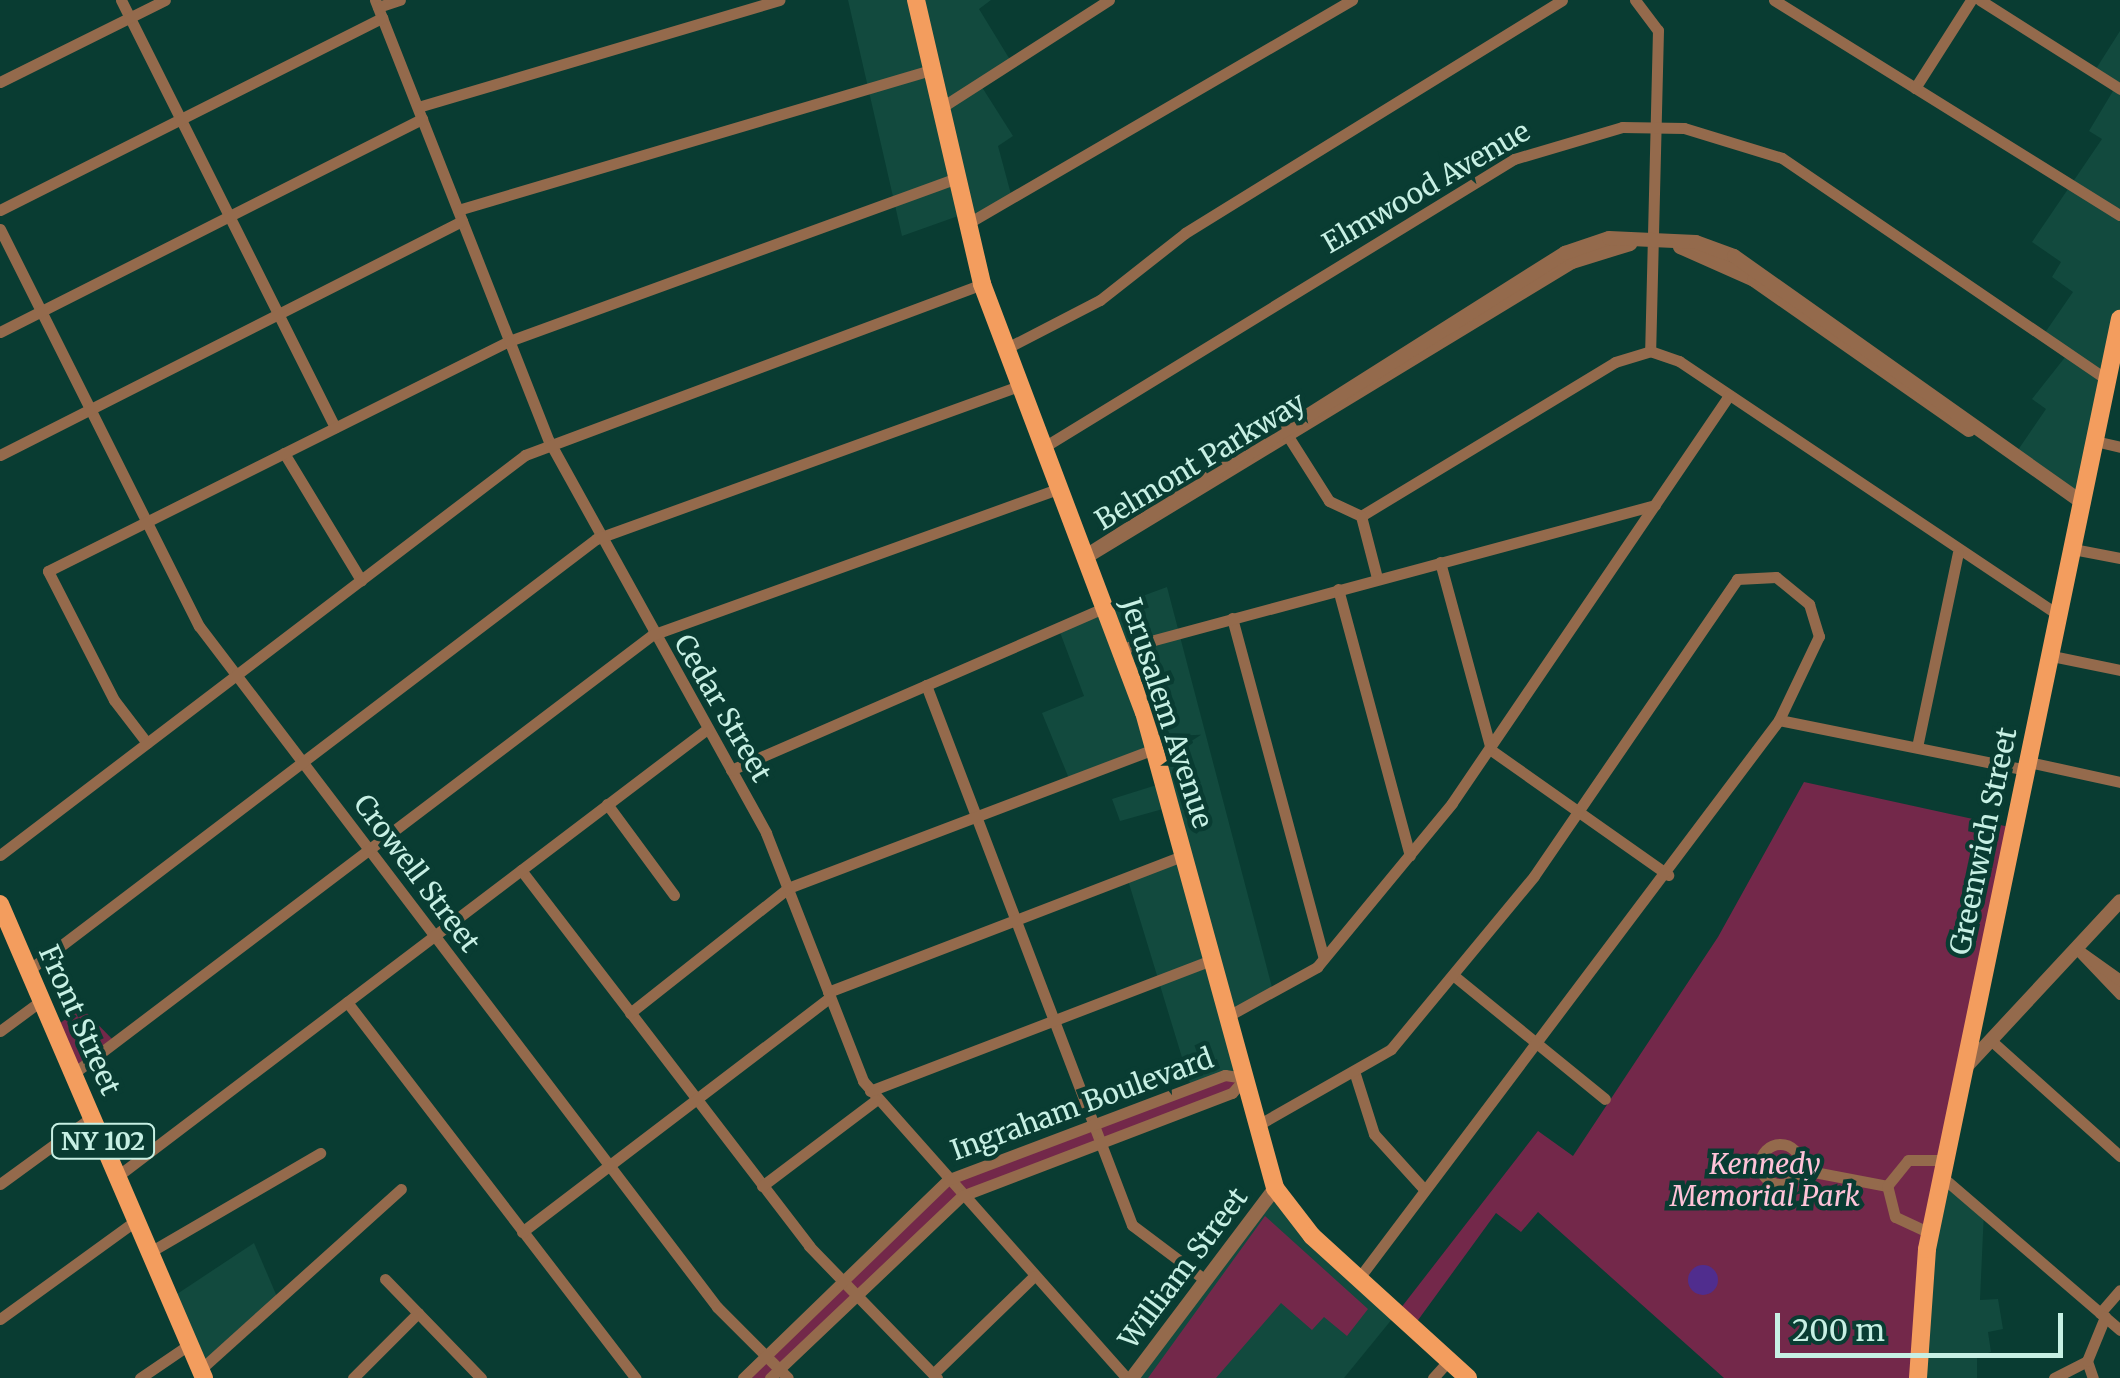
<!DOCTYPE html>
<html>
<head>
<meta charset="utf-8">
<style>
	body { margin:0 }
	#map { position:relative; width:2120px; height:1378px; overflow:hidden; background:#093c32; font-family:Merriweather,serif }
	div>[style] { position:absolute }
	.built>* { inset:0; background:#124a3e }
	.green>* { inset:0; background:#73284a }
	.water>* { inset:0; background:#502d8e }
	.round { border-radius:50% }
	.minor>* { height:11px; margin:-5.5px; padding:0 5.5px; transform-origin:5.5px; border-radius:5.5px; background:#946a4c }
	.minor>.ring { margin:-5.5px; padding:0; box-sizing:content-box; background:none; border:11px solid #946a4c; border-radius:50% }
	.tertiary>* { height:14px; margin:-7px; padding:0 7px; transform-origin:7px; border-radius:7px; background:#946a4c }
	.primary>* { height:18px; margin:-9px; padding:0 9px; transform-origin:9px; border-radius:9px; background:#f39d5e }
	span { translate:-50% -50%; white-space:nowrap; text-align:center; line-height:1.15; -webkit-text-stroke:9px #093c32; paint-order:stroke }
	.shield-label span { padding:2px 8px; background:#093c32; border:2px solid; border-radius:8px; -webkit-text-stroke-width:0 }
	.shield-label { font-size:25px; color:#c7f0e4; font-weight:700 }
	.street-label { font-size:28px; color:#c7f0e4 }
	.park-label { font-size:28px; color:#ffc3d8; font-style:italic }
	.scale { position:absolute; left:1775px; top:1313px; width:288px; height:45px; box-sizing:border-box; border:5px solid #c7f0e4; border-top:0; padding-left:12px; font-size:30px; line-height:35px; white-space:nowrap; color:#c7f0e4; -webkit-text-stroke:8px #093c32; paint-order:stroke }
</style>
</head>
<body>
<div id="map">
	<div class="built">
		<div style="clip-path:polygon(848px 0,991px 0,979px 9px,1012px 63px,980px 84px,1013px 136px,998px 146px,1012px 198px,965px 225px,961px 215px,902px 236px)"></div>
		<div style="clip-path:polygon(2120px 31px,2120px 319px,2082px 502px,2018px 450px,2046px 409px,2032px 399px,2066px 356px,2042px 337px,2073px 292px,2052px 277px,2061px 262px,2032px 242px,2102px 139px,2089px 131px,2116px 86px,2094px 72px)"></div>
		<div style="clip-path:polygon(1167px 587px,1273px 991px,1228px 1017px,1245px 1078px,1191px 1087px,1127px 877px,1183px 855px,1170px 807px,1120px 821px,1112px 799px,1163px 783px,1154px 750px,1070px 781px,1042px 713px,1084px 696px,1058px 627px)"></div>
		<div style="clip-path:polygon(1941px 1176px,1984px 1211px,1980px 1300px,1998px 1299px,2003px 1329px,1988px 1332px,1991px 1352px,1977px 1357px,1977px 1378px,1918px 1378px)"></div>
		<div style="clip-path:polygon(1275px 1188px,1397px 1313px,1344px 1378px,1132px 1378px)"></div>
		<div style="clip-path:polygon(254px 1243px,281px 1306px,201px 1369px,171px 1298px)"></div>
	</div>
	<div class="green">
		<div style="clip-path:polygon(1804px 782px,2014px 828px,1955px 1104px,1918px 1378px,1724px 1378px,1538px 1212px,1521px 1232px,1496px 1213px,1413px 1327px,1397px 1313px,1538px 1131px,1573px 1156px,1718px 937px)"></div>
		<div style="clip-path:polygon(81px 1007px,115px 1042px,74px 1073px,54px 1028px)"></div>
		<div style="clip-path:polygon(1225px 1075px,1245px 1078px,1232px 1093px,962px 1196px,770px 1378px,743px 1378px,947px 1180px)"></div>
		<div style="clip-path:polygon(1265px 1216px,1368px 1309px,1347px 1336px,1324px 1317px,1312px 1330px,1281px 1303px,1216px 1378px,1148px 1378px)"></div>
	</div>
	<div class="water">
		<div class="round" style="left:1688px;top:1265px;width:30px;height:30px"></div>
	</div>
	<div class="minor">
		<div style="left:121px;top:0;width:478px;rotate:63.4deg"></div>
		<div style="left:375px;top:0;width:474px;rotate:68.5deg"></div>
		<div style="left:549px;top:441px;width:448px;rotate:61deg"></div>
		<div style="left:766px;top:833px;width:266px;rotate:68.6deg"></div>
		<div style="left:863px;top:1081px;width:397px;rotate:48.4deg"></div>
		<div style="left:1635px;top:0;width:38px;rotate:53deg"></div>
		<div style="left:1658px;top:30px;width:321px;rotate:91.4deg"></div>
		<div style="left:1774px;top:0;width:407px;rotate:31.9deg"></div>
		<div style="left:1980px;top:0;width:166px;rotate:32.4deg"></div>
		<div style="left:378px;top:7px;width:23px;rotate:-18deg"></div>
		<div style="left:0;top:82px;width:184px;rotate:-26.4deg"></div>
		<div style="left:1915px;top:88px;width:104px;rotate:-57.5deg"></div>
		<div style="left:418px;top:107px;width:377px;rotate:-16.5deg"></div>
		<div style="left:939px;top:109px;width:202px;rotate:-32.7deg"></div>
		<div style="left:0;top:210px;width:428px;rotate:-26.7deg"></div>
		<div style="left:458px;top:210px;width:493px;rotate:-16.5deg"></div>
		<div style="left:965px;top:225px;width:448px;rotate:-30.2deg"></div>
		<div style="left:0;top:229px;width:444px;rotate:63.4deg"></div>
		<div style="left:199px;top:626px;width:856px;rotate:52.74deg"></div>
		<div style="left:717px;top:1307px;width:100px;rotate:45deg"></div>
		<div style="left:0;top:332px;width:473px;rotate:-26.8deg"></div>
		<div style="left:1005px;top:349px;width:107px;rotate:-27.3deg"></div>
		<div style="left:1100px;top:300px;width:108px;rotate:-38.2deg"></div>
		<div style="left:1185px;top:233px;width:443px;rotate:-31.7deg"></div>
		<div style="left:1284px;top:430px;width:84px;rotate:57.6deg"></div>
		<div style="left:1329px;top:501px;width:35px;rotate:25deg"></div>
		<div style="left:1361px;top:516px;width:297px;rotate:-31.2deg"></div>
		<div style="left:1615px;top:362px;width:37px;rotate:-17deg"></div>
		<div style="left:1650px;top:351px;width:31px;rotate:19deg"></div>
		<div style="left:1679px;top:361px;width:458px;rotate:33.8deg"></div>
		<div style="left:2095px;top:441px;width:26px;rotate:13deg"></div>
		<div style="left:1044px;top:447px;width:551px;rotate:-31.5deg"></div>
		<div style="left:1514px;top:159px;width:113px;rotate:-16.5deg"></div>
		<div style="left:1622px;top:127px;width:62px;rotate:0.9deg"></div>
		<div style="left:1684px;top:128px;width:102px;rotate:17deg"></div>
		<div style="left:1782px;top:158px;width:394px;rotate:34.3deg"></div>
		<div style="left:284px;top:453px;width:149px;rotate:58.8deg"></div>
		<div style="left:0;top:455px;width:518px;rotate:-26.86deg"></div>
		<div style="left:1361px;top:516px;width:64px;rotate:75.5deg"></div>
		<div style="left:2073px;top:549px;width:48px;rotate:10.8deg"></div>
		<div style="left:1440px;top:562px;width:195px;rotate:74.8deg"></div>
		<div style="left:1491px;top:750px;width:217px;rotate:35.2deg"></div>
		<div style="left:1338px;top:589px;width:276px;rotate:74.9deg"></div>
		<div style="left:1232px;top:618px;width:352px;rotate:74.9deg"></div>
		<div style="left:1121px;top:649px;width:553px;rotate:-15.09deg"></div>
		<div style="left:2052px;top:656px;width:69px;rotate:11.6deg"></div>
		<div style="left:926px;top:685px;width:578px;rotate:69.12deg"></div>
		<div style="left:1132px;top:1225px;width:90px;rotate:36.9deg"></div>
		<div style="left:1779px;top:720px;width:253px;rotate:11.4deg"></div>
		<div style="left:147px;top:743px;width:54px;rotate:-127.5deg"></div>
		<div style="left:114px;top:700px;width:145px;rotate:-117.1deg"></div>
		<div style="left:48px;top:571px;width:515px;rotate:-26.52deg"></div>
		<div style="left:509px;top:341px;width:473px;rotate:-20deg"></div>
		<div style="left:1917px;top:747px;width:198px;rotate:-78.1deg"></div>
		<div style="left:2029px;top:762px;width:93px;rotate:12.4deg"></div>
		<div style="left:731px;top:770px;width:408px;rotate:-23.5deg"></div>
		<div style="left:607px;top:804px;width:113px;rotate:53.6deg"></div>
		<div style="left:0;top:855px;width:660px;rotate:-37.3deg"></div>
		<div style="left:525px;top:455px;width:488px;rotate:-20.5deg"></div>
		<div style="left:521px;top:870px;width:474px;rotate:52.5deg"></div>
		<div style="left:809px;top:1246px;width:184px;rotate:45.9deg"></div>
		<div style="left:2078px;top:950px;width:61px;rotate:46.3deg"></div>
		<div style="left:2078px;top:950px;width:52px;rotate:35.5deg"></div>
		<div style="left:29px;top:970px;width:712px;rotate:-37.24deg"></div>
		<div style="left:596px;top:539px;width:450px;rotate:-19.9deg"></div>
		<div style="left:1453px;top:975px;width:196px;rotate:39.2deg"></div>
		<div style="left:828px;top:992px;width:381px;rotate:-21deg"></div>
		<div style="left:347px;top:1002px;width:474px;rotate:52.5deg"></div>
		<div style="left:630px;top:1013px;width:201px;rotate:-38.3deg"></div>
		<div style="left:788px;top:888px;width:392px;rotate:-20.8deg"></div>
		<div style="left:1228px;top:1016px;width:102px;rotate:-28.8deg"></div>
		<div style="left:1317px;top:967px;width:212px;rotate:-50.5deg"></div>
		<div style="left:1452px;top:803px;width:493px;rotate:-55.8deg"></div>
		<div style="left:0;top:1031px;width:52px;rotate:-36.4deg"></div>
		<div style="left:1995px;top:1044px;width:168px;rotate:41.9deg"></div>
		<div style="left:1354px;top:1071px;width:66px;rotate:72.4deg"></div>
		<div style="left:1374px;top:1134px;width:73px;rotate:47.8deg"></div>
		<div style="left:74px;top:1073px;width:725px;rotate:-37.15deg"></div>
		<div style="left:652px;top:635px;width:434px;rotate:-19.8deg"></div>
		<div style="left:870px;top:1091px;width:366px;rotate:-21deg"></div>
		<div style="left:1258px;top:1125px;width:153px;rotate:-29.7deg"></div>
		<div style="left:1391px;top:1049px;width:224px;rotate:-50.4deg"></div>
		<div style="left:1534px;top:876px;width:360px;rotate:-55.6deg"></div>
		<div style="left:1737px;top:579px;width:39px;rotate:-3deg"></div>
		<div style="left:1776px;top:577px;width:43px;rotate:39.3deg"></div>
		<div style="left:1809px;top:604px;width:34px;rotate:73deg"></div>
		<div style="left:1819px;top:636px;width:93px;rotate:115.5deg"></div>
		<div style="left:1779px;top:720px;width:698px;rotate:126.97deg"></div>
		<div class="ring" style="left:1760px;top:1144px;width:29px;height:29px"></div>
		<div style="left:1793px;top:1168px;width:96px;rotate:10.8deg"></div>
		<div style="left:119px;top:1175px;width:738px;rotate:-37.18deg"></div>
		<div style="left:1941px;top:1176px;width:236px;rotate:40.7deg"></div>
		<div style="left:0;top:1184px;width:114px;rotate:-36.1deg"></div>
		<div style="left:762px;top:1186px;width:143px;rotate:-37deg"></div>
		<div style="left:522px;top:1232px;width:387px;rotate:-37.3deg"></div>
		<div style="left:1930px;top:1233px;width:38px;rotate:-155deg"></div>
		<div style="left:1895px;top:1217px;width:32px;rotate:-104deg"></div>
		<div style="left:1887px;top:1186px;width:33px;rotate:-51deg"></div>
		<div style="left:1908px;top:1160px;width:36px"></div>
		<div style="left:150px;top:1252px;width:197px;rotate:-30.2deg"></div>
		<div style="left:385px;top:1279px;width:138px;rotate:45.9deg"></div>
		<div style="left:2100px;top:1313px;width:30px;rotate:-49deg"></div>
		<div style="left:0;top:1319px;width:170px;rotate:-35.9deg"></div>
		<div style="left:2087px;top:1361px;width:18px;rotate:71deg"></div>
		<div style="left:201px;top:1369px;width:269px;rotate:-42deg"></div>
		<div style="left:933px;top:1374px;width:141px;rotate:-44.1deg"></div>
		<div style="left:140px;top:1378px;width:60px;rotate:-34.2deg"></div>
		<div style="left:353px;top:1378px;width:92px;rotate:-45deg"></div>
		<div style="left:743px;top:1378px;width:284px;rotate:-44.1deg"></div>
		<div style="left:947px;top:1180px;width:297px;rotate:-20.7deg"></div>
		<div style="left:1225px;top:1075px;width:20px;rotate:9deg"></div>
		<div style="left:770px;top:1378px;width:265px;rotate:-43.5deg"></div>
		<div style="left:962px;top:1196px;width:289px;rotate:-20.9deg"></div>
		<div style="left:1232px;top:1093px;width:20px;rotate:-49deg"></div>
		<div style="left:1433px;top:1378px;width:24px;rotate:-48deg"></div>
		<div style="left:2054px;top:1378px;width:37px;rotate:-27deg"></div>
		<div style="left:2087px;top:1361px;width:48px;rotate:-67.8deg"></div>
	</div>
	<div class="tertiary">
		<div style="left:1680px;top:247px;width:81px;rotate:24deg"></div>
		<div style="left:1754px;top:280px;width:262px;rotate:34.9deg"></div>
		<div style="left:1091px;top:554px;width:563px;rotate:-31.26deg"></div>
		<div style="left:1572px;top:262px;width:61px;rotate:-17.2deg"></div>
		<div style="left:1086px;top:556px;width:567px;rotate:-32.32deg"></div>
		<div style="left:1565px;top:253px;width:46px;rotate:-18.8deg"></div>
		<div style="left:1609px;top:238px;width:87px;rotate:2.6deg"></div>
		<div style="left:1696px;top:242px;width:40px;rotate:20.2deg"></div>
		<div style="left:1734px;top:256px;width:428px;rotate:35.3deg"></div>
		<div style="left:1964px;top:1069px;width:229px;rotate:-47.1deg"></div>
		<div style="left:1132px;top:1378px;width:238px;rotate:-53deg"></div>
	</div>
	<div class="primary">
		<div style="left:916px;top:0;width:292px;rotate:76.9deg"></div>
		<div style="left:982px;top:284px;width:458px;rotate:69.3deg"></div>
		<div style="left:1144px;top:712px;width:494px;rotate:74.6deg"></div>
		<div style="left:1275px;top:1188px;width:61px;rotate:52.4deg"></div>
		<div style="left:1312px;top:1236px;width:211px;rotate:42.3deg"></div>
		<div style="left:0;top:904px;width:516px;rotate:66.71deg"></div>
		<div style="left:1918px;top:1378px;width:129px;rotate:-86deg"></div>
		<div style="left:1927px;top:1249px;width:950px;rotate:-78.28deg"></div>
	</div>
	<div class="shield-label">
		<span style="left:103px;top:1141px">NY 102</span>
	</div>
	<div class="street-label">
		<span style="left:1426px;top:187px;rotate:-30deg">Elmwood Avenue</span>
		<span style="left:1200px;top:461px;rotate:-31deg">Belmont Parkway</span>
		<span style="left:723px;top:708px;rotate:60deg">Cedar Street</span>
		<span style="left:1167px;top:713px;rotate:72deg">Jerusalem Avenue</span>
		<span style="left:1983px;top:841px;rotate:-78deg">Greenwich Street</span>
		<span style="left:417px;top:873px;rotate:53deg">Crowell Street</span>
		<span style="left:80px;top:1020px;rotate:66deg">Front Street</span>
		<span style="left:1082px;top:1104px;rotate:-20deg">Ingraham Boulevard</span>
		<span style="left:1183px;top:1268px;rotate:-53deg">William Street</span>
	</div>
	<div class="park-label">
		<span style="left:1765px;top:1180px">Kennedy<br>Memorial Park</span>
	</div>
	<div class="scale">200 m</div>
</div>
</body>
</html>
